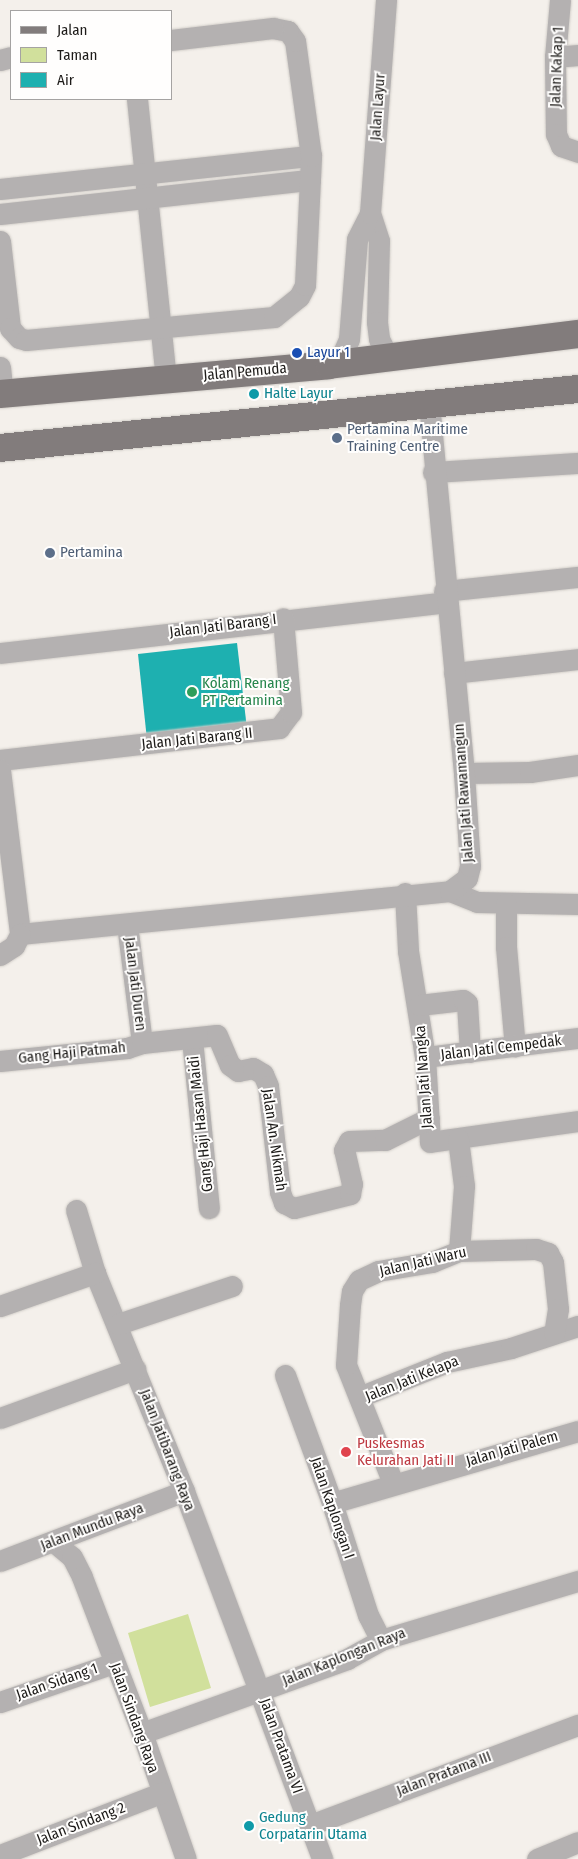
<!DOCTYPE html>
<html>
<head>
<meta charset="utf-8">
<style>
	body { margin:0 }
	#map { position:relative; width:578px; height:1859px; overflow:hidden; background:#f4f0eb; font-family:"Fira Sans Condensed",sans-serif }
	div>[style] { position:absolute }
	.green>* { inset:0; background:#d1e09c }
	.water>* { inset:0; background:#1eb0b0 }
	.roads { filter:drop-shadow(0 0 1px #d2cec9) drop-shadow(0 0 1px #d2cec9) }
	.minor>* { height:21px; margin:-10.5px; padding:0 10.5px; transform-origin:10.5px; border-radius:10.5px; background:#b4b1b1 }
	.major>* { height:28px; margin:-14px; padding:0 14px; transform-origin:14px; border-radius:14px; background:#827c7c }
	.dots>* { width:14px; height:14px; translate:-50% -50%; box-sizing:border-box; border:2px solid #fffefd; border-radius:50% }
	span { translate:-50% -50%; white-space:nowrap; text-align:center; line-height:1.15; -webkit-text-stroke:4px #fffefd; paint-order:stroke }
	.street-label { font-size:15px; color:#1d1b19 }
	.transit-label { font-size:15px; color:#164399 }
	.left { translate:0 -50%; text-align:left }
	.culture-label { font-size:15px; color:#0d838f }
	.service-label { font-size:15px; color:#4e5e75 }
	.leisure-label { font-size:15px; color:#27864d }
	.health-label { font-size:15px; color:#be3a42 }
	.legend { position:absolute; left:10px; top:10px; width:162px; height:90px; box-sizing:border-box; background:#fffefd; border:1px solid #a5a3a2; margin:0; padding:6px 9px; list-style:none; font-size:15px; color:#1d1b19 }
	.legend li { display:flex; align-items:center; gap:10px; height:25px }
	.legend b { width:25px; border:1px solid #a5a3a2 }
</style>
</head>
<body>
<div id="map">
	<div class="green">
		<div style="clip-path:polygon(188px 1614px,211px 1688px,150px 1707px,128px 1633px)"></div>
	</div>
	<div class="water">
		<div style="clip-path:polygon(237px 643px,247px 729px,147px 740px,138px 654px)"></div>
	</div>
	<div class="roads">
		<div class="minor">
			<div style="left:560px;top:0;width:57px;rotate:95deg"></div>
			<div style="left:555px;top:57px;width:77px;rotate:89.3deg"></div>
			<div style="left:556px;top:134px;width:13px;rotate:67deg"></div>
			<div style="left:561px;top:146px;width:18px;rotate:19deg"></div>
			<div style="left:555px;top:57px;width:23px;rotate:-5deg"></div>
			<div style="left:0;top:60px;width:11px;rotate:-15deg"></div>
			<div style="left:137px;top:99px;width:282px;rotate:84.1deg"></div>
			<div style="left:0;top:189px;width:313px;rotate:-6.1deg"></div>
			<div style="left:370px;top:213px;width:29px;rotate:72deg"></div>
			<div style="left:379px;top:241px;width:81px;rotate:91.4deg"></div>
			<div style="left:377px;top:322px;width:17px;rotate:83deg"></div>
			<div style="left:379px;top:339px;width:20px;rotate:63deg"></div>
			<div style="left:0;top:214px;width:312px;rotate:-6.3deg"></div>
			<div style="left:0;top:241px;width:88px;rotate:83.4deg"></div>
			<div style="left:10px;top:328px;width:13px;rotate:48deg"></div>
			<div style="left:19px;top:338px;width:7px;rotate:16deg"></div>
			<div style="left:26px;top:340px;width:249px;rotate:-5.3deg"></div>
			<div style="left:274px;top:317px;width:32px;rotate:-39deg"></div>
			<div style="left:299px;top:297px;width:13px;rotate:-63deg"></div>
			<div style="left:305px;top:285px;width:129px;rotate:-87.3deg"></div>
			<div style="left:311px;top:156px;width:116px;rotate:-97.9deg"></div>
			<div style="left:295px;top:41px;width:12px;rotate:-125deg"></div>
			<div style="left:288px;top:31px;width:15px;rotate:-169deg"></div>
			<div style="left:273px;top:28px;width:103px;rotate:173.3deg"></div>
			<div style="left:338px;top:364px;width:27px;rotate:-66deg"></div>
			<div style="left:349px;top:339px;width:100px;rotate:-85.4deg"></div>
			<div style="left:357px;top:239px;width:29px;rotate:-63deg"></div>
			<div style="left:370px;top:213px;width:214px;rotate:-85.7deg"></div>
			<div style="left:0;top:367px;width:27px;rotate:84deg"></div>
			<div style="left:433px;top:472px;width:145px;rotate:-3.6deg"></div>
			<div style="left:444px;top:591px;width:135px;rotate:-6deg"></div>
			<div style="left:0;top:653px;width:449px;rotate:-6.5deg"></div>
			<div style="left:454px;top:673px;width:125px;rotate:-6.4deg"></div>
			<div style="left:0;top:760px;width:281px;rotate:-6.5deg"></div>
			<div style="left:279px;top:728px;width:20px;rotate:-53deg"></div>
			<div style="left:291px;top:712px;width:94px;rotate:-94.9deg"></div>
			<div style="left:0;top:770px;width:165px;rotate:83deg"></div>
			<div style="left:464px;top:773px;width:66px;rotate:-0.9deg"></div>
			<div style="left:530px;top:772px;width:49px;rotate:-8.3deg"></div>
			<div style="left:450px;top:891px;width:29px;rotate:22deg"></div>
			<div style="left:477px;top:902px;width:101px;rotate:1.1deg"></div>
			<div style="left:405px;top:893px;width:58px;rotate:87deg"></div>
			<div style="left:408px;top:951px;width:107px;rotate:80.9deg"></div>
			<div style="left:425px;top:1057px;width:85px;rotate:86.6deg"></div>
			<div style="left:430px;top:1142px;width:149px;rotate:-8.1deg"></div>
			<div style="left:506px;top:904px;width:43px;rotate:90deg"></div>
			<div style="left:506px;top:947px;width:100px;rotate:84.9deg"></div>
			<div style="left:127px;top:924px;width:120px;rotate:82.8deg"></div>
			<div style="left:20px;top:934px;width:432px;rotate:-5.7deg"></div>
			<div style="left:450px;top:891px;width:21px;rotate:-37deg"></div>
			<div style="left:467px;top:878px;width:12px;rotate:-76deg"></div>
			<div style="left:470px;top:866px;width:93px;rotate:-93.7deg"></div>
			<div style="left:464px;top:773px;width:370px;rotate:-95.4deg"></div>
			<div style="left:0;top:955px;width:17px;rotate:-33deg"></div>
			<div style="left:14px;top:946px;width:13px;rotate:-63deg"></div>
			<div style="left:419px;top:1005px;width:44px;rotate:-6.5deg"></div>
			<div style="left:463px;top:1000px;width:5px;rotate:37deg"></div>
			<div style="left:467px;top:1003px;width:49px;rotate:86.5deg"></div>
			<div style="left:192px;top:1039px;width:170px;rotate:84.3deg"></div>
			<div style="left:425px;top:1057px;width:154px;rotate:-7.1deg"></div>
			<div style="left:0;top:1061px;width:128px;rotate:-5.8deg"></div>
			<div style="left:127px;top:1048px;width:16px;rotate:-18deg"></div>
			<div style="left:142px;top:1043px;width:75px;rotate:-6.1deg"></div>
			<div style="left:217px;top:1035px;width:33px;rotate:67deg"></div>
			<div style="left:230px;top:1065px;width:10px;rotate:37deg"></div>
			<div style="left:238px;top:1071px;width:15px;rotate:-11deg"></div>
			<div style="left:253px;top:1068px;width:12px;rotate:31deg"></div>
			<div style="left:263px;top:1074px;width:13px;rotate:67deg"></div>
			<div style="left:268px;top:1086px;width:107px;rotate:83.5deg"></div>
			<div style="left:280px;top:1192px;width:12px;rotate:70deg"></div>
			<div style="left:284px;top:1203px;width:11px;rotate:27deg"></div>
			<div style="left:294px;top:1208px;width:58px;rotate:-14deg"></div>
			<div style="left:350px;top:1194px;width:10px;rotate:-79deg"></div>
			<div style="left:352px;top:1184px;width:35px;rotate:-103deg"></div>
			<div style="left:344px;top:1150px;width:10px;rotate:-61deg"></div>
			<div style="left:349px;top:1141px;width:36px;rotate:-2deg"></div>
			<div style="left:385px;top:1140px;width:49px;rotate:-26.6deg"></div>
			<div style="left:458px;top:1139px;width:47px;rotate:82.7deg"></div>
			<div style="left:464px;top:1186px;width:65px;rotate:94.4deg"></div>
			<div style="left:76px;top:1210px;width:66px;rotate:73.2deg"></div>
			<div style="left:95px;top:1273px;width:235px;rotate:67.8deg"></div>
			<div style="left:184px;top:1491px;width:393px;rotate:69.4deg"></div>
			<div style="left:0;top:1306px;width:101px;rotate:-19.2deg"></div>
			<div style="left:118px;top:1324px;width:120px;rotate:-18.4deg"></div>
			<div style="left:285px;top:1375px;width:136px;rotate:69.8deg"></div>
			<div style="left:332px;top:1503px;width:118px;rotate:72.2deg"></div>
			<div style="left:368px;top:1615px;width:28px;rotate:63deg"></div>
			<div style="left:359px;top:1397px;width:95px;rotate:-21.7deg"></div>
			<div style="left:447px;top:1362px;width:66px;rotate:-12.3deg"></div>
			<div style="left:511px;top:1348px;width:71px;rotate:-18.2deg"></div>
			<div style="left:0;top:1418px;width:144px;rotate:-19.9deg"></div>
			<div style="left:393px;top:1483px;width:127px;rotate:-111.7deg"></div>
			<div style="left:346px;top:1365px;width:60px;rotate:-86.2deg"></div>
			<div style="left:350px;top:1305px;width:14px;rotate:-82deg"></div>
			<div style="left:352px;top:1291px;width:13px;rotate:-58deg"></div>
			<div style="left:359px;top:1280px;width:21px;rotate:-25deg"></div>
			<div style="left:378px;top:1271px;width:55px;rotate:-9.5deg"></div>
			<div style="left:432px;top:1262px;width:29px;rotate:-22deg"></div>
			<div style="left:459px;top:1251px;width:77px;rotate:-1.5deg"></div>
			<div style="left:536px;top:1249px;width:13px;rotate:18deg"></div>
			<div style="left:548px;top:1253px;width:10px;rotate:61deg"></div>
			<div style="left:553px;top:1262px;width:47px;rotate:83.9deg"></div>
			<div style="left:558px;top:1309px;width:24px;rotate:99deg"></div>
			<div style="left:332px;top:1503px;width:256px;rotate:-16.3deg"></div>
			<div style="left:54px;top:1542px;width:23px;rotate:40deg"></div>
			<div style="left:72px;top:1557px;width:22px;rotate:63deg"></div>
			<div style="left:82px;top:1577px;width:167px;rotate:69deg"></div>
			<div style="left:142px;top:1733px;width:133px;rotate:70.8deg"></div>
			<div style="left:0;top:1561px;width:197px;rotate:-20.8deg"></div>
			<div style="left:0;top:1702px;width:120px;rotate:-18.9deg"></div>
			<div style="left:142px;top:1733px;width:218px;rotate:-19.8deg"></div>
			<div style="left:347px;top:1659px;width:39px;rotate:-29deg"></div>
			<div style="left:381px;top:1640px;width:206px;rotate:-16.7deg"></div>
			<div style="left:310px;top:1825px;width:286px;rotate:-20.5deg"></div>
			<div style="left:0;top:1855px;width:173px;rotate:-21.1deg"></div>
			<div style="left:537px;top:1859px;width:44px;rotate:-22.5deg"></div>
		</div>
		<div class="major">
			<div style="left:0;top:394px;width:330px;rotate:-5deg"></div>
			<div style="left:329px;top:365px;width:251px;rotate:-7.1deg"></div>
			<div style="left:0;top:448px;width:581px;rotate:-5.83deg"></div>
		</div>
	</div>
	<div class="dots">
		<div style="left:297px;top:353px;background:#1a4fb4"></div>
		<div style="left:254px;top:394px;background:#0f9aa8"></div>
		<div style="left:337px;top:438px;background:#5c6f8a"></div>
		<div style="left:50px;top:553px;background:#5c6f8a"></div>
		<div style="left:192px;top:692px;background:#2e9e5b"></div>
		<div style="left:346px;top:1452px;background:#e0444e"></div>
		<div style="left:249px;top:1826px;background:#0f9aa8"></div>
	</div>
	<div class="street-label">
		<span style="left:557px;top:67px;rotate:-88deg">Jalan Kakap 1</span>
		<span style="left:378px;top:107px;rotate:-86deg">Jalan Layur</span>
		<span style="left:245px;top:372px;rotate:-5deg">Jalan Pemuda</span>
		<span style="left:223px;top:626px;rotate:-7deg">Jalan Jati Barang I</span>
		<span style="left:197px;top:739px;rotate:-6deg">Jalan Jati Barang II</span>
		<span style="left:464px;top:793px;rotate:-94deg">Jalan Jati Rawamangun</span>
		<span style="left:135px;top:984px;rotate:83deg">Jalan Jati Duren</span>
		<span style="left:501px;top:1048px;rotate:-7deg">Jalan Jati Cempedak</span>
		<span style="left:72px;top:1053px;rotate:-6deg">Gang Haji Patmah</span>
		<span style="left:424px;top:1077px;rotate:-94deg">Jalan Jati Nangka</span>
		<span style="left:201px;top:1124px;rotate:-96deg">Gang Haji Hasan Maidi</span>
		<span style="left:274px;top:1140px;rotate:82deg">Jalan An. Nikmah</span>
		<span style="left:423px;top:1262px;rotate:-13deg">Jalan Jati Waru</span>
		<span style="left:412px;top:1379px;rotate:-22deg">Jalan Jati Kelapa</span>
		<span style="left:512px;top:1449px;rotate:-16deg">Jalan Jati Palem</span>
		<span style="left:167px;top:1450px;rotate:69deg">Jalan Jatibarang Raya</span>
		<span style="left:332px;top:1508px;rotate:71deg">Jalan Kaplongan I</span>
		<span style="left:92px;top:1527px;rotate:-21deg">Jalan Mundu Raya</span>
		<span style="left:344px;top:1657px;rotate:-22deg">Jalan Kaplongan Raya</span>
		<span style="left:57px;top:1682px;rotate:-19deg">Jalan Sidang 1</span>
		<span style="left:134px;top:1718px;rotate:70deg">Jalan Sindang Raya</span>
		<span style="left:281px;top:1746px;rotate:70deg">Jalan Pratama VI</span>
		<span style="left:444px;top:1774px;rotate:-21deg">Jalan Pratama III</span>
		<span style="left:81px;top:1824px;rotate:-21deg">Jalan Sindang 2</span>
	</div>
	<div class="transit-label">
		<span class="left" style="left:307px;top:353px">Layur 1</span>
	</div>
	<div class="culture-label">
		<span class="left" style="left:264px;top:394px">Halte Layur</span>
		<span class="left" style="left:259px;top:1826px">Gedung<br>Corpatarin Utama</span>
	</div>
	<div class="service-label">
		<span class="left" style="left:347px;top:438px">Pertamina Maritime<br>Training Centre</span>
		<span class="left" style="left:60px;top:553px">Pertamina</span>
	</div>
	<div class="leisure-label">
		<span class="left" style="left:202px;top:692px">Kolam Renang<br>PT Pertamina</span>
	</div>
	<div class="health-label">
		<span class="left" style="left:357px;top:1452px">Puskesmas<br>Kelurahan Jati II</span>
	</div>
	<ul class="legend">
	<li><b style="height:6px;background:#827c7c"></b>Jalan</li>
	<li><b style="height:14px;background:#d1e09c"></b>Taman</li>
	<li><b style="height:14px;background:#1eb0b0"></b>Air</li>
	</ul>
</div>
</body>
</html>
